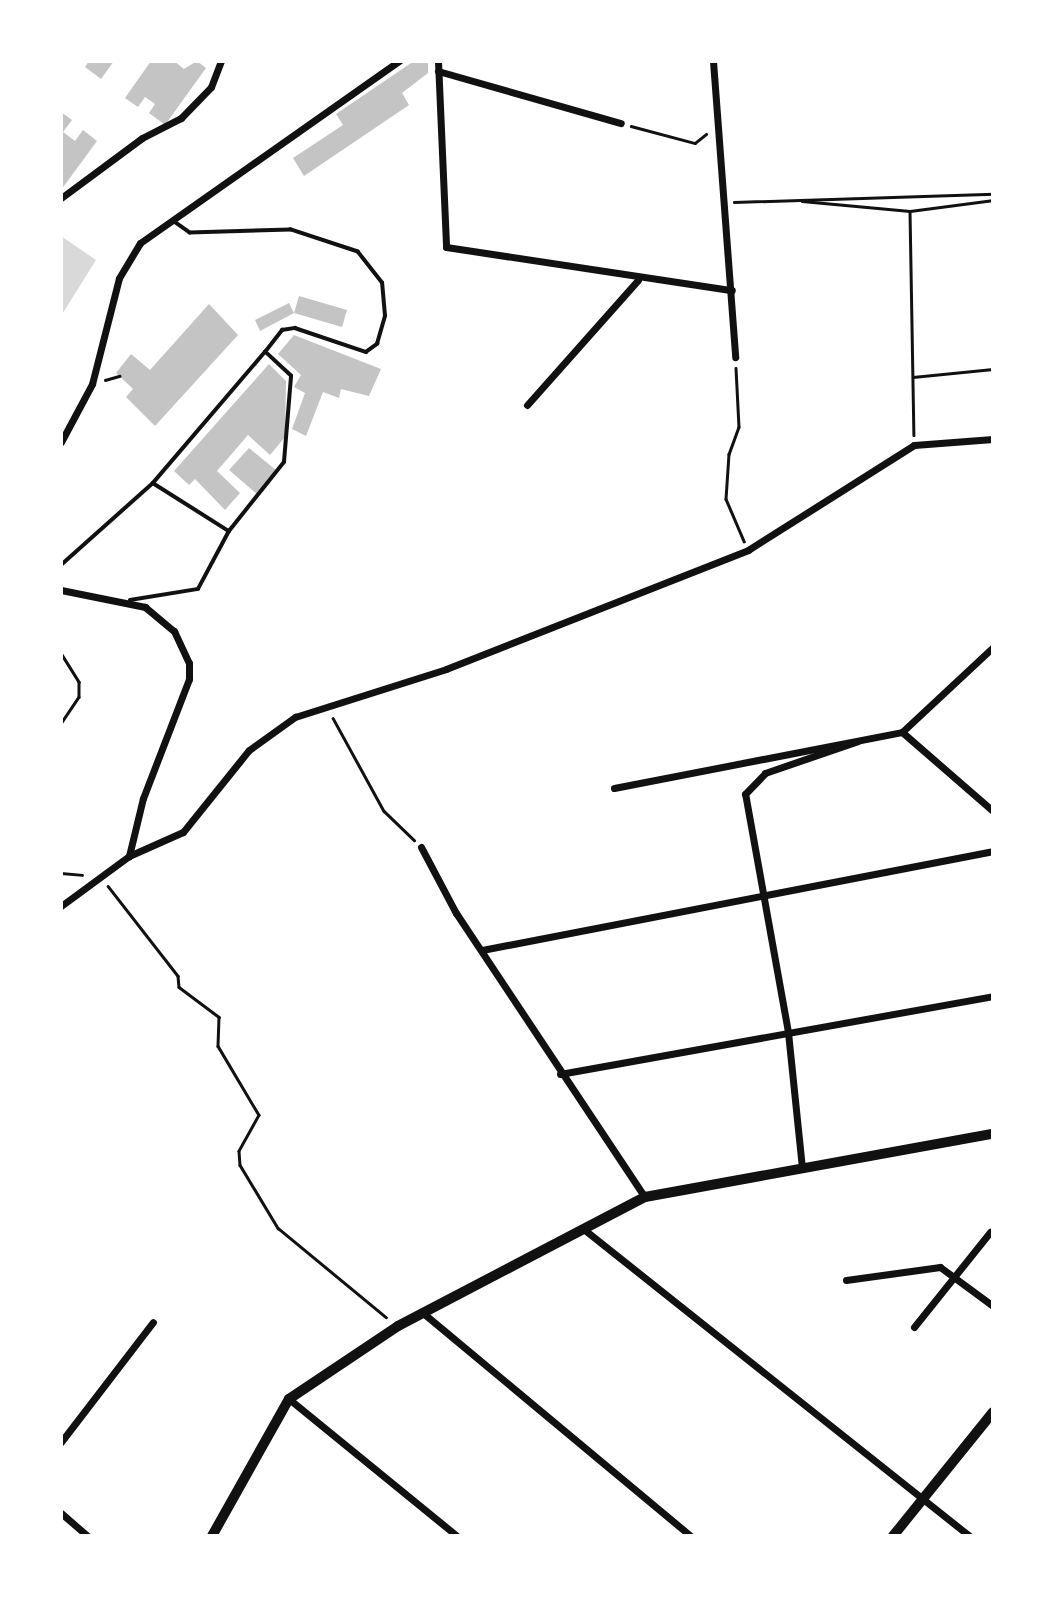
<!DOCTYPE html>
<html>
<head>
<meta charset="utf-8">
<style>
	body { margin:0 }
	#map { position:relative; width:1054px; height:1597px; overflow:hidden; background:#fff; font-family:Barlow,sans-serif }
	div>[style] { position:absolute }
	.water>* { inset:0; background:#d9d9d9 }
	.building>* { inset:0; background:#c4c4c4 }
	.path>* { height:2.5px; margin:-1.25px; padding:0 1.25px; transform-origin:1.25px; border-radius:1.25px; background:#111 }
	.service>* { height:3.5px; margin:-1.75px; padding:0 1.75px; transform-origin:1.75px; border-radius:1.75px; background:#111 }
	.minor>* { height:7px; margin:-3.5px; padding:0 3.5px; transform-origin:3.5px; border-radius:3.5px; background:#111 }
	.secondary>* { height:10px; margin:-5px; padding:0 5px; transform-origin:5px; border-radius:5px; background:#111 }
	span { translate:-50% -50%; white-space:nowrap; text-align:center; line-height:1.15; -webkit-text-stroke:7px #fff; paint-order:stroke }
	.frame { position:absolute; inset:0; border:63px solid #fff; pointer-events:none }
</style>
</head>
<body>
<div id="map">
	<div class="water">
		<div style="clip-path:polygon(61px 236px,96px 260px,61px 316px)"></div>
	</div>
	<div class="building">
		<div style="clip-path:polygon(89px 61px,114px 61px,101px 79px,85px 67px)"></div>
		<div style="clip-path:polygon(151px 61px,174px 61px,184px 69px,197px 61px,206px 68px,165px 125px,149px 113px,155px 104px,145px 97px,138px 107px,125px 98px)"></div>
		<div style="clip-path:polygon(414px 61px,428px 61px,428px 73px,402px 93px,409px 105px,304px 176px,293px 158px,343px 125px,336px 114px)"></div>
		<div style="clip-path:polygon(61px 112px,72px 120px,63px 132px,75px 141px,83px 130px,97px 141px,61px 190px)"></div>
		<div style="clip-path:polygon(299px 296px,347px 310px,342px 327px,294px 313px,260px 331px,255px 320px,289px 303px,294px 313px)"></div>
		<div style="clip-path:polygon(209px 304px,238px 335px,155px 426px,126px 397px,133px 389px,116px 373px,131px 354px,150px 370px)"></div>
		<div style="clip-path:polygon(294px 335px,381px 369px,369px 396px,341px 389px,339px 398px,323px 392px,306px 436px,292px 429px,305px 393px,294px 387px,301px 375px,278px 354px)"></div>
		<div style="clip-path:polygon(269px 364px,286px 381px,285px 437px,270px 455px,248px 435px,217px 471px,240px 493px,225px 510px,195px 479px,189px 485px,174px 471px)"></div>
		<div style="clip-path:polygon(249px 448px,277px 471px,257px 494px,229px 470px)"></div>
	</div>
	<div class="path">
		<div style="left:631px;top:126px;width:66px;rotate:14.9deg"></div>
		<div style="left:695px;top:143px;width:14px;rotate:-39deg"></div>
		<div style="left:802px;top:201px;width:108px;rotate:5.3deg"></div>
		<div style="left:910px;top:211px;width:84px;rotate:-7.5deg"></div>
		<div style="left:734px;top:202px;width:259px;rotate:-1.8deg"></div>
		<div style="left:910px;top:211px;width:224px;rotate:89deg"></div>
		<div style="left:736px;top:368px;width:59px;rotate:87.1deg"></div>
		<div style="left:739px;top:427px;width:29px;rotate:110deg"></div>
		<div style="left:729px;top:454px;width:45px;rotate:93.8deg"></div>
		<div style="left:726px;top:499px;width:46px;rotate:66.8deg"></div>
		<div style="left:913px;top:377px;width:80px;rotate:-5.7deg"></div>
		<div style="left:105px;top:380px;width:15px;rotate:-16deg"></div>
		<div style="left:61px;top:653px;width:34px;rotate:58deg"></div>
		<div style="left:79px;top:682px;width:15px;rotate:90deg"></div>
		<div style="left:79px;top:697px;width:32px;rotate:124deg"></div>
		<div style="left:333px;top:718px;width:106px;rotate:61.3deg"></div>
		<div style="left:384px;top:811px;width:42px;rotate:44deg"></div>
		<div style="left:61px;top:873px;width:21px;rotate:5deg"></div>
		<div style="left:108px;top:886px;width:114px;rotate:52.1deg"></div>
		<div style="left:178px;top:976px;width:11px;rotate:85deg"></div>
		<div style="left:179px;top:987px;width:50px;rotate:36.9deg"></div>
		<div style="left:219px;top:1017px;width:29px;rotate:92deg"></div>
		<div style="left:218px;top:1046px;width:80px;rotate:59.3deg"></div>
		<div style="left:259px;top:1115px;width:41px;rotate:119.1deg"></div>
		<div style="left:239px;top:1151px;width:14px;rotate:86deg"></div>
		<div style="left:240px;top:1165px;width:74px;rotate:58.9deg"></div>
		<div style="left:278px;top:1228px;width:140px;rotate:39.5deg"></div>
	</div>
	<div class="service">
		<div style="left:153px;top:483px;width:90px;rotate:32.3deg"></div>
		<div style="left:61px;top:565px;width:123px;rotate:-41.7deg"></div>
		<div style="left:153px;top:483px;width:172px;rotate:-49.5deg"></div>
		<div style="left:130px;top:600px;width:69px;rotate:-9.2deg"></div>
		<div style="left:198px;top:589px;width:66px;rotate:-61.9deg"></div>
		<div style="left:229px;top:531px;width:88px;rotate:-51.4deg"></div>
		<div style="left:284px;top:462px;width:86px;rotate:-85.3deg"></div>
		<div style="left:291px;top:376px;width:35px;rotate:-137deg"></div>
		<div style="left:265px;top:352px;width:28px;rotate:-52deg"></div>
		<div style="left:282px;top:330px;width:13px;rotate:-9deg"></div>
		<div style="left:295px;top:328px;width:75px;rotate:18.7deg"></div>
		<div style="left:366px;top:352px;width:14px;rotate:-36deg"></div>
		<div style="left:377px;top:344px;width:29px;rotate:-74deg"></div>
		<div style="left:385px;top:316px;width:33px;rotate:-95deg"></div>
		<div style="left:382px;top:283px;width:39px;rotate:-128deg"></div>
		<div style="left:358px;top:252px;width:71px;rotate:-161.8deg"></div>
		<div style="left:291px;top:230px;width:101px;rotate:178.3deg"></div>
		<div style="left:190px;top:233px;width:19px;rotate:-145deg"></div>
	</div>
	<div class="minor">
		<div style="left:438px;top:61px;width:186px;rotate:87.5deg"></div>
		<div style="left:446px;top:247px;width:289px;rotate:8.6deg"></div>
		<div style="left:713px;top:61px;width:297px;rotate:85.7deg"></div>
		<div style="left:438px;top:71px;width:190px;rotate:15.9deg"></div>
		<div style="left:61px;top:198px;width:101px;rotate:-36.5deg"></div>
		<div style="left:142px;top:138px;width:44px;rotate:-27.1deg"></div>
		<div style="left:181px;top:118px;width:43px;rotate:-45.9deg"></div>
		<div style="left:211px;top:87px;width:28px;rotate:-69deg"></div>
		<div style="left:527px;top:405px;width:167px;rotate:-48.4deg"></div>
		<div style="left:61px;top:442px;width:66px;rotate:-61.9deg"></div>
		<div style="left:92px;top:384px;width:109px;rotate:-75.7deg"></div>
		<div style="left:119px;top:278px;width:41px;rotate:-59deg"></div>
		<div style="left:140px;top:243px;width:317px;rotate:-35.1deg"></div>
		<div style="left:61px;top:590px;width:86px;rotate:11.4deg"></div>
		<div style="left:145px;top:607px;width:38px;rotate:40deg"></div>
		<div style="left:174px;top:631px;width:35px;rotate:65deg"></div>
		<div style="left:189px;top:663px;width:16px;rotate:90deg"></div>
		<div style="left:189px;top:679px;width:128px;rotate:111.1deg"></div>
		<div style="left:143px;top:798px;width:60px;rotate:103.6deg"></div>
		<div style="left:902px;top:732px;width:121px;rotate:41deg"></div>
		<div style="left:614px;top:788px;width:293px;rotate:-11deg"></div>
		<div style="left:902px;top:732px;width:125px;rotate:-43deg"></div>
		<div style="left:421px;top:847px;width:75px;rotate:62.1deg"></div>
		<div style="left:456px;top:913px;width:341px;rotate:56.4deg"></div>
		<div style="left:61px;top:906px;width:84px;rotate:-36.3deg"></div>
		<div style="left:129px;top:856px;width:59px;rotate:-24deg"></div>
		<div style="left:183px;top:832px;width:105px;rotate:-51.2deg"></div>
		<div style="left:249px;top:750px;width:57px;rotate:-35.7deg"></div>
		<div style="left:295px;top:717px;width:158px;rotate:-17.6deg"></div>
		<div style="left:446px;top:669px;width:325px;rotate:-21.5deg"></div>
		<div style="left:748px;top:550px;width:196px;rotate:-32.3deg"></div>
		<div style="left:914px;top:445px;width:79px;rotate:-4.3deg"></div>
		<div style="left:482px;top:950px;width:521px;rotate:-10.96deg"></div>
		<div style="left:560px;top:1074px;width:440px;rotate:-10.2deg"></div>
		<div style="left:802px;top:1168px;width:137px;rotate:-95.9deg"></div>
		<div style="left:788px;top:1032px;width:242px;rotate:-100.2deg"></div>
		<div style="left:745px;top:794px;width:29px;rotate:-46deg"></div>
		<div style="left:765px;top:773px;width:98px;rotate:-19deg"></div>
		<div style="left:586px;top:1231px;width:490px;rotate:38.5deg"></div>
		<div style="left:846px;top:1280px;width:95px;rotate:-7.9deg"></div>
		<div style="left:940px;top:1267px;width:66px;rotate:36.3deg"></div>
		<div style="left:423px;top:1313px;width:349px;rotate:39.8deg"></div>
		<div style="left:914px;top:1327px;width:122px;rotate:-51.3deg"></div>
		<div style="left:289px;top:1399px;width:217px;rotate:39.2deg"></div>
		<div style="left:61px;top:1442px;width:151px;rotate:-52.5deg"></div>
		<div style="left:61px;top:1513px;width:35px;rotate:41deg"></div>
	</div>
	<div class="secondary">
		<div style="left:212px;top:1536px;width:157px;rotate:-60.7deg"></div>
		<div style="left:289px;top:1399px;width:131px;rotate:-33.8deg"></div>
		<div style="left:398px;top:1326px;width:279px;rotate:-27.6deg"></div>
		<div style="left:645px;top:1197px;width:354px;rotate:-10.3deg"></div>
		<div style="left:893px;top:1536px;width:159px;rotate:-51.1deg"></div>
	</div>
	<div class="frame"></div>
</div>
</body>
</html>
